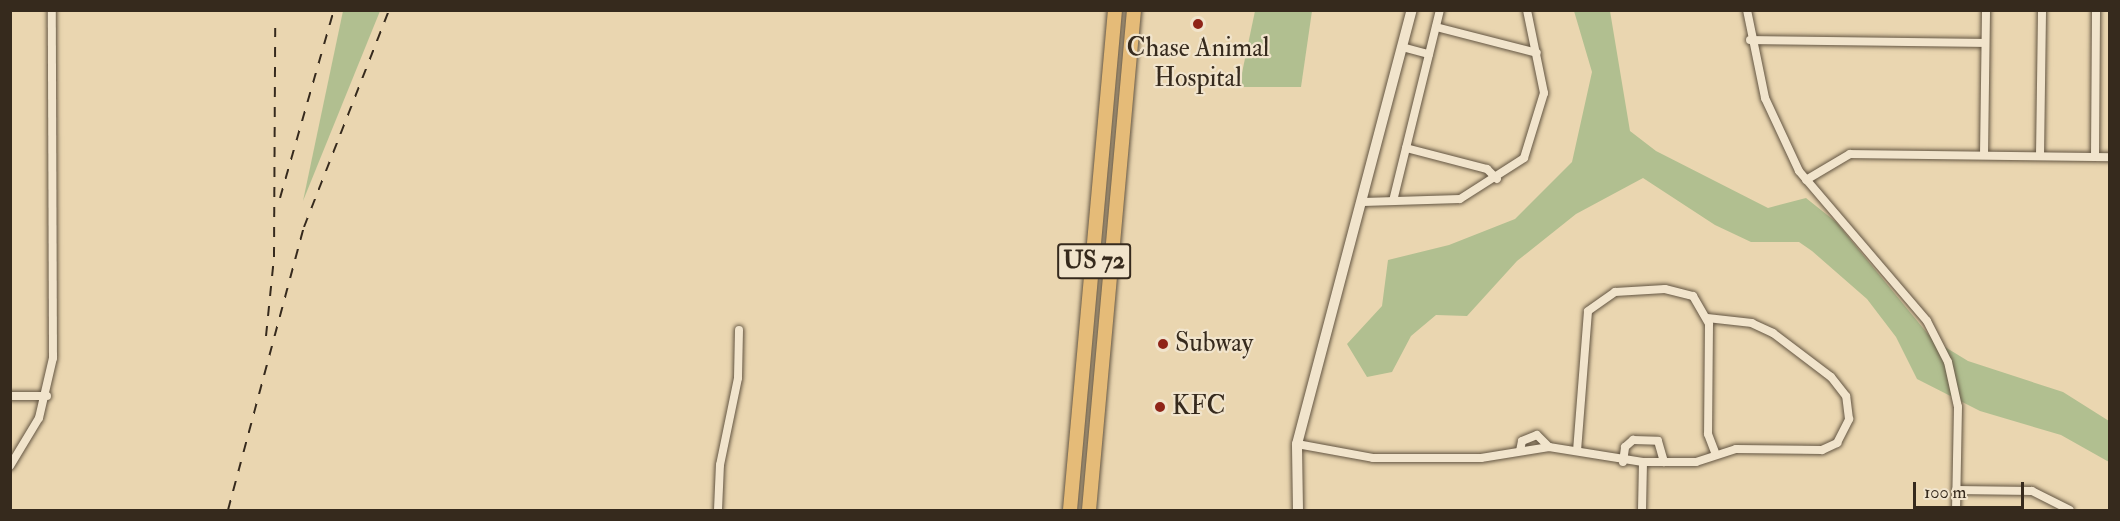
<!DOCTYPE html>
<html>
<head>
<meta charset="utf-8">
<style>
	body { margin:0 }
	#map { position:relative; width:2120px; height:521px; overflow:hidden; background:#ead6b0; font-family:"IM FELL Double Pica",serif }
	div>[style] { position:absolute }
	.green>* { inset:0; background:#b1bf90 }
	.roads { filter:drop-shadow(0 0 2px #635542) drop-shadow(0 0 2px #635542) }
	.minor>* { height:8px; margin:-4px; padding:0 4px; transform-origin:4px; border-radius:4px; background:#f1e4cc }
	.tertiary>* { height:10px; margin:-5px; padding:0 5px; transform-origin:5px; border-radius:5px; background:#f1e4cc }
	.trunk>* { height:14px; margin:-7px; padding:0 7px; transform-origin:7px; border-radius:7px; background:#e5bb78 }
	.rail>* { height:2px; margin-top:-1px; transform-origin:0; background:repeating-linear-gradient(90deg,#362a1d 0 10px,transparent 0 20px) }
	.dots>* { width:16px; height:16px; translate:-50% -50%; box-sizing:border-box; border:3px solid #f1e4cc; border-radius:50% }
	span { translate:-50% -50%; white-space:nowrap; text-align:center; line-height:1.15; -webkit-text-stroke:4.5px #f1e4cc; paint-order:stroke }
	.shield-label span { padding:2px 4px; background:#f1e4cc; border:2px solid; border-radius:4px; -webkit-text-stroke-width:0 }
	.shield-label { font-size:24px; color:#362a1d; font-weight:700 }
	.poi-label { font-size:26px; color:#362a1d }
	.left { translate:0 -50%; text-align:left }
	.frame { position:absolute; inset:0; border:12px solid #362a1d; pointer-events:none }
	.scale { position:absolute; left:1913px; top:482px; width:111px; height:27px; box-sizing:border-box; border:3px solid #362a1d; border-top:0; padding-left:8px; font-size:18px; line-height:21px; white-space:nowrap; color:#362a1d; -webkit-text-stroke:4px #f1e4cc; paint-order:stroke }
</style>
</head>
<body>
<div id="map">
	<div class="green">
		<div style="clip-path:polygon(343px 11px,380px 11px,303px 201px)"></div>
		<div style="clip-path:polygon(1255px 11px,1312px 11px,1301px 87px,1239px 87px)"></div>
		<div style="clip-path:polygon(1574px 11px,1610px 11px,1630px 131px,1656px 151px,1768px 208px,1806px 198px,1836px 222px,1932px 339px,1968px 361px,2063px 392px,2109px 421px,2109px 462px,2061px 435px,1980px 411px,1917px 379px,1896px 337px,1867px 299px,1812px 251px,1799px 242px,1751px 242px,1715px 225px,1643px 178px,1576px 214px,1517px 261px,1467px 316px,1436px 315px,1411px 336px,1392px 372px,1367px 377px,1347px 344px,1382px 306px,1388px 260px,1449px 245px,1515px 219px,1572px 162px,1592px 72px)"></div>
	</div>
	<div class="roads">
		<div class="minor">
			<div style="left:1747px;top:10px;width:90px;rotate:78.4deg"></div>
			<div style="left:1765px;top:98px;width:81px;rotate:65deg"></div>
			<div style="left:1799px;top:171px;width:197px;rotate:49.5deg"></div>
			<div style="left:1927px;top:321px;width:46px;rotate:62.9deg"></div>
			<div style="left:1948px;top:362px;width:46px;rotate:77.5deg"></div>
			<div style="left:1958px;top:407px;width:103px;rotate:91.1deg"></div>
			<div style="left:1436px;top:27px;width:104px;rotate:14.4deg"></div>
			<div style="left:1750px;top:40px;width:235px;rotate:0.7deg"></div>
			<div style="left:1402px;top:47px;width:28px;rotate:15deg"></div>
			<div style="left:1406px;top:148px;width:84px;rotate:14.5deg"></div>
			<div style="left:1487px;top:169px;width:14px;rotate:45deg"></div>
			<div style="left:1984px;top:155px;width:145px;rotate:-89.2deg"></div>
			<div style="left:2040px;top:156px;width:146px;rotate:-89.2deg"></div>
			<div style="left:2095px;top:157px;width:147px;rotate:-89.6deg"></div>
			<div style="left:1806px;top:180px;width:51px;rotate:-30.6deg"></div>
			<div style="left:1850px;top:154px;width:260px;rotate:0.7deg"></div>
			<div style="left:1393px;top:201px;width:197px;rotate:-76.2deg"></div>
			<div style="left:1363px;top:202px;width:97px;rotate:-1.8deg"></div>
			<div style="left:1460px;top:199px;width:76px;rotate:-32.6deg"></div>
			<div style="left:1524px;top:158px;width:68px;rotate:-72.9deg"></div>
			<div style="left:1544px;top:93px;width:85px;rotate:-101.6deg"></div>
			<div style="left:10px;top:396px;width:37px"></div>
			<div style="left:1297px;top:444px;width:77px;rotate:10.4deg"></div>
			<div style="left:1373px;top:458px;width:108px"></div>
			<div style="left:1481px;top:458px;width:69px;rotate:-9.2deg"></div>
			<div style="left:1549px;top:447px;width:95px;rotate:9.1deg"></div>
			<div style="left:1643px;top:462px;width:53px"></div>
			<div style="left:1696px;top:462px;width:42px;rotate:-18deg"></div>
			<div style="left:1736px;top:449px;width:86px;rotate:0.7deg"></div>
			<div style="left:1822px;top:450px;width:17px;rotate:-25deg"></div>
			<div style="left:1837px;top:443px;width:27px;rotate:-63deg"></div>
			<div style="left:1849px;top:419px;width:23px;rotate:-97deg"></div>
			<div style="left:1846px;top:396px;width:24px;rotate:-128deg"></div>
			<div style="left:1831px;top:377px;width:73px;rotate:-142.8deg"></div>
			<div style="left:1773px;top:333px;width:23px;rotate:-155deg"></div>
			<div style="left:1752px;top:323px;width:45px;rotate:-173.7deg"></div>
			<div style="left:1520px;top:451px;width:10px;rotate:-79deg"></div>
			<div style="left:1522px;top:441px;width:16px;rotate:-22deg"></div>
			<div style="left:1537px;top:435px;width:17px;rotate:45deg"></div>
			<div style="left:1577px;top:451px;width:140px;rotate:-85.5deg"></div>
			<div style="left:1588px;top:311px;width:33px;rotate:-35deg"></div>
			<div style="left:1615px;top:292px;width:50px;rotate:-3.4deg"></div>
			<div style="left:1665px;top:289px;width:29px;rotate:14deg"></div>
			<div style="left:1693px;top:296px;width:32px;rotate:60deg"></div>
			<div style="left:1709px;top:324px;width:110px;rotate:90.5deg"></div>
			<div style="left:1708px;top:434px;width:19px;rotate:69deg"></div>
			<div style="left:1623px;top:462px;width:15px;rotate:-82deg"></div>
			<div style="left:1625px;top:447px;width:11px;rotate:-41deg"></div>
			<div style="left:1633px;top:440px;width:25px;rotate:2deg"></div>
			<div style="left:1658px;top:441px;width:22px;rotate:74deg"></div>
			<div style="left:10px;top:466px;width:56px;rotate:-58.9deg"></div>
			<div style="left:39px;top:418px;width:62px;rotate:-76.9deg"></div>
			<div style="left:53px;top:358px;width:348px;rotate:-90.2deg"></div>
			<div style="left:1956px;top:490px;width:76px;rotate:0.8deg"></div>
			<div style="left:2032px;top:491px;width:42px;rotate:26.6deg"></div>
			<div style="left:718px;top:510px;width:45px;rotate:-87.5deg"></div>
			<div style="left:720px;top:465px;width:89px;rotate:-78.3deg"></div>
			<div style="left:738px;top:378px;width:48px;rotate:-88.8deg"></div>
			<div style="left:1642px;top:510px;width:48px;rotate:-88.8deg"></div>
		</div>
		<div class="tertiary">
			<div style="left:1298px;top:510px;width:66px;rotate:-90.9deg"></div>
			<div style="left:1297px;top:444px;width:449px;rotate:-75.2deg"></div>
		</div>
		<div class="trunk">
			<div style="left:1070px;top:510px;width:502px;rotate:-84.86deg"></div>
			<div style="left:1089px;top:510px;width:502px;rotate:-84.86deg"></div>
		</div>
	</div>
	<div class="rail">
		<div style="left:280px;top:198px;width:196px;rotate:-74deg"></div>
		<div style="left:266px;top:336px;width:79px;rotate:-84.2deg"></div>
		<div style="left:274px;top:257px;width:229px;rotate:-89.7deg"></div>
		<div style="left:228px;top:510px;width:293px;rotate:-75deg"></div>
		<div style="left:304px;top:227px;width:233px;rotate:-68.6deg"></div>
	</div>
	<div class="dots">
		<div style="left:1198px;top:24px;background:#8f2418"></div>
		<div style="left:1163px;top:344px;background:#8f2418"></div>
		<div style="left:1160px;top:407px;background:#8f2418"></div>
	</div>
	<div class="shield-label">
		<span style="left:1094px;top:261px">US 72</span>
	</div>
	<div class="poi-label">
		<span style="left:1198px;top:64px">Chase Animal<br>Hospital</span>
		<span class="left" style="left:1175px;top:344px">Subway</span>
		<span class="left" style="left:1172px;top:407px">KFC</span>
	</div>
	<div class="frame"></div>
	<div class="scale">100 m</div>
</div>
</body>
</html>
